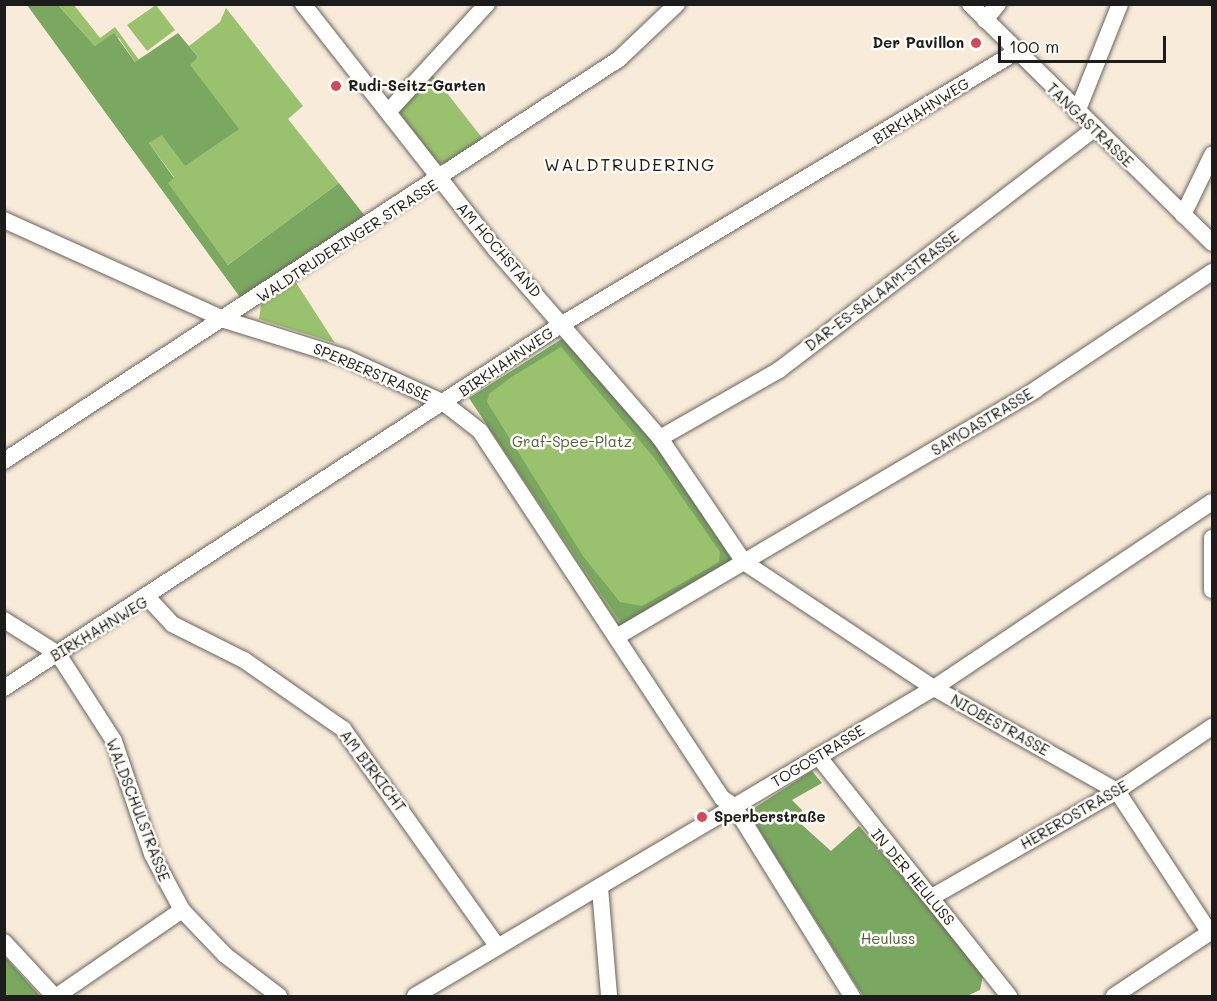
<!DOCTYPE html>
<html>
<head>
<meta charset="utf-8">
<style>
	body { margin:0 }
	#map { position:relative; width:1217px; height:1001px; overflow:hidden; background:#f8ebd9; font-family:Mali,sans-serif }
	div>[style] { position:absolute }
	.green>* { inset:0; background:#9ac26e }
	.forest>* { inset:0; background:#7ba861 }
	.roads { filter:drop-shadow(0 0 2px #69645e) drop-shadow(0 0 2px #69645e) }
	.minor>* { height:16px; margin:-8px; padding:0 8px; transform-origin:8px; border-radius:8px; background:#fff }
	.dots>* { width:16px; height:16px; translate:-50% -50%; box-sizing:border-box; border:3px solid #fdfcf7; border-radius:50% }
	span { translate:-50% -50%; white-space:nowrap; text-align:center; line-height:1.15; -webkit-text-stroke:5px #fdfcf7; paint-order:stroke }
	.poi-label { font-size:15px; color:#1c1c1c; font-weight:700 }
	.right { translate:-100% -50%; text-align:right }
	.left { translate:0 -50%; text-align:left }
	.street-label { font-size:15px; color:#1c1c1c }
	.park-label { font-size:15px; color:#4e5e3d }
	.quarter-label { font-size:18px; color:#1c1c1c; letter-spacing:1.5px }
	.frame { position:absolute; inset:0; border:6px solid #1c1c1c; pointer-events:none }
	.scale { position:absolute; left:998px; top:36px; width:168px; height:27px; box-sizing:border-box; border:3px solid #1c1c1c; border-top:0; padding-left:8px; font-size:18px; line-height:21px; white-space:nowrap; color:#1c1c1c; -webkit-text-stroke:4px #fdfcf7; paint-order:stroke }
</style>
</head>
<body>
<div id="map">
	<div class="green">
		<div style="clip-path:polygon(58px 5px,74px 5px,100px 38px,115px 27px,139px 60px,135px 62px,119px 38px,95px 46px)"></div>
		<div style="clip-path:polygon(156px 5px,175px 30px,147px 51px,127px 25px)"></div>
		<div style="clip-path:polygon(226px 8px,303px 106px,288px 119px,339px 183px,228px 265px,167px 183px,174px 177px,149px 143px,162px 134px,189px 65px,198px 57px,189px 46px,220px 22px)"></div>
		<div style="clip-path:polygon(432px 74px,483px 139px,447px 163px,438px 163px,398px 111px)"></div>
		<div style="clip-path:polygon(295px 281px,335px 343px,259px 319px,261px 305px)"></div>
		<div style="clip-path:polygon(565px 337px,655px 443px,734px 562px,620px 627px,469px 398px)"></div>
	</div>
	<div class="forest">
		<div style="clip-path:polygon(27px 5px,58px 5px,95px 46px,114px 33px,135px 62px,178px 33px,198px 57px,190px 65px,239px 129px,185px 166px,162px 135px,149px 143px,174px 178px,168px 183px,228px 265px,339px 183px,365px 216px,242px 300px)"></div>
		<div style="clip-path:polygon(evenodd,565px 337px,654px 444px,733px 562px,622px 624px,469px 398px,565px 337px,561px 347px,656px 460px,720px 552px,719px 562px,642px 606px,620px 602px,583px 556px,487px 402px,489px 394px,513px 376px,561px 347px)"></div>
		<div style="clip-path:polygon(812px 771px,822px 783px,792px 800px,802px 810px,801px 824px,831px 851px,859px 826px,984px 971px,980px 990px,967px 996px,863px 996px,748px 812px)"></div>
		<div style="clip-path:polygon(4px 957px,5px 957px,40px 996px,5px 996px)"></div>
	</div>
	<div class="roads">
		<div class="minor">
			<div style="left:303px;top:4px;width:314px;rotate:51.9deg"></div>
			<div style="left:497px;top:251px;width:248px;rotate:48.9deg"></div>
			<div style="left:660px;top:438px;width:150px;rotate:55.9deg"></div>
			<div style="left:744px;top:562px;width:228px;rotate:33.6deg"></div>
			<div style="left:934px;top:688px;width:210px;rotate:29.4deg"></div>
			<div style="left:1117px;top:791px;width:170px;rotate:56.8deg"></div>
			<div style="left:970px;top:4px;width:340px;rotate:44.6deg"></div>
			<div style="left:985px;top:20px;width:21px;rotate:-51deg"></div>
			<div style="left:388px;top:112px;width:147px;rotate:-47.5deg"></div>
			<div style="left:1077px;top:112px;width:116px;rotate:-68.3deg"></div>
			<div style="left:1183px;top:215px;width:67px;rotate:-64.2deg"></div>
			<div style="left:4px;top:220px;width:243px;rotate:24.3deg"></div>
			<div style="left:225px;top:320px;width:127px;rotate:17.4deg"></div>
			<div style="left:346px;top:358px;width:108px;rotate:24.7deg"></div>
			<div style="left:444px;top:403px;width:46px;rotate:37.9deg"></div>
			<div style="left:480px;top:431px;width:440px;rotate:56.6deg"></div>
			<div style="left:722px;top:798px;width:14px;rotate:34deg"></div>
			<div style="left:734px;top:806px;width:224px;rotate:58.2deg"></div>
			<div style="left:660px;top:438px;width:137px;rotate:-29.7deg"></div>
			<div style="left:779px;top:370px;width:397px;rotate:-37.4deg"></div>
			<div style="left:4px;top:461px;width:735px;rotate:-33.17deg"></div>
			<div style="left:619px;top:59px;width:80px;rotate:-43.5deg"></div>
			<div style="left:1212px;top:538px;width:52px;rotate:90deg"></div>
			<div style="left:149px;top:599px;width:34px;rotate:47deg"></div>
			<div style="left:172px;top:624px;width:80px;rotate:26.6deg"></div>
			<div style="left:244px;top:660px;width:121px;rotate:34.9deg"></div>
			<div style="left:343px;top:729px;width:266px;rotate:54.6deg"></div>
			<div style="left:4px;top:620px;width:64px;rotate:32.2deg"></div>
			<div style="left:58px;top:654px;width:103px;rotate:57.2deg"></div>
			<div style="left:114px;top:741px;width:119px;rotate:71.4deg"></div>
			<div style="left:152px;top:854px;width:64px;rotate:61.8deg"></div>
			<div style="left:182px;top:910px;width:62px;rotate:46.3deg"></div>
			<div style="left:225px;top:955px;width:68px;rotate:37.2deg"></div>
			<div style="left:618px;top:636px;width:484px;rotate:-30.5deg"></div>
			<div style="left:1035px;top:390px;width:213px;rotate:-33.7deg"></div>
			<div style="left:4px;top:688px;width:668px;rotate:-33.1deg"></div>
			<div style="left:564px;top:323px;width:527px;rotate:-30.95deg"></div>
			<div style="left:818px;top:756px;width:307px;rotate:51.5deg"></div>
			<div style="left:600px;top:888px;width:108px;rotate:85.2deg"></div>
			<div style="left:932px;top:897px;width:213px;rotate:-29.8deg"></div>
			<div style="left:1117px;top:791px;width:115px;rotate:-34deg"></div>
			<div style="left:4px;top:942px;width:74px;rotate:47.2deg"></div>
			<div style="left:57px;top:996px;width:152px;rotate:-34.5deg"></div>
			<div style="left:415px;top:996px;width:604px;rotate:-30.69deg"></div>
			<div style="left:934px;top:688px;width:334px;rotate:-33.8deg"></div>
			<div style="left:1114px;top:996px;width:118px;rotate:-33.6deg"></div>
		</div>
	</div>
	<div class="dots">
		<div style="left:976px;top:43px;background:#d1495b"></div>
		<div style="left:336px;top:86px;background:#d1495b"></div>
		<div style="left:702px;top:817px;background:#d1495b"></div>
	</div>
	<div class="poi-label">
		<span class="right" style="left:964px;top:43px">Der Pavillon</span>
		<span class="left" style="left:348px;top:86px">Rudi-Seitz-Garten</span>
		<span class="left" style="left:714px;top:817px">Sperberstraße</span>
	</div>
	<div class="street-label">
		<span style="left:921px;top:111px;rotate:-32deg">BIRKHAHNWEG</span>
		<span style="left:1090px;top:125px;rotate:44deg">TANGASTRASSE</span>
		<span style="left:347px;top:241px;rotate:-33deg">WALDTRUDERINGER STRASSE</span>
		<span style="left:499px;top:250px;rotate:49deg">AM HOCHSTAND</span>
		<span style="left:882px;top:291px;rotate:-37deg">DAR-ES-SALAAM-STRASSE</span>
		<span style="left:506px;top:362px;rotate:-34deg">BIRKHAHNWEG</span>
		<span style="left:372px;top:372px;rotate:23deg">SPERBERSTRASSE</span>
		<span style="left:982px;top:422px;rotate:-31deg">SAMOASTRASSE</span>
		<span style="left:99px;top:629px;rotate:-31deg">BIRKHAHNWEG</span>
		<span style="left:1000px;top:725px;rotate:29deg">NIOBESTRASSE</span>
		<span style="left:818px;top:756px;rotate:-31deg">TOGOSTRASSE</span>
		<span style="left:373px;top:771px;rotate:53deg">AM BIRKICHT</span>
		<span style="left:138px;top:810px;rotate:69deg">WALDSCHULSTRASSE</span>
		<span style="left:1074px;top:815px;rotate:-30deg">HEREROSTRASSE</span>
		<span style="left:913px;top:877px;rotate:50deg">IN DER HEULUSS</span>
	</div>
	<div class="park-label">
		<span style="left:572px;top:442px">Graf-Spee-Platz</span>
		<span style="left:888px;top:939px">Heuluss</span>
	</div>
	<div class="quarter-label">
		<span style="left:630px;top:164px">WALDTRUDERING</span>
	</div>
	<div class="frame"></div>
	<div class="scale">100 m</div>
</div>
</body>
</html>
